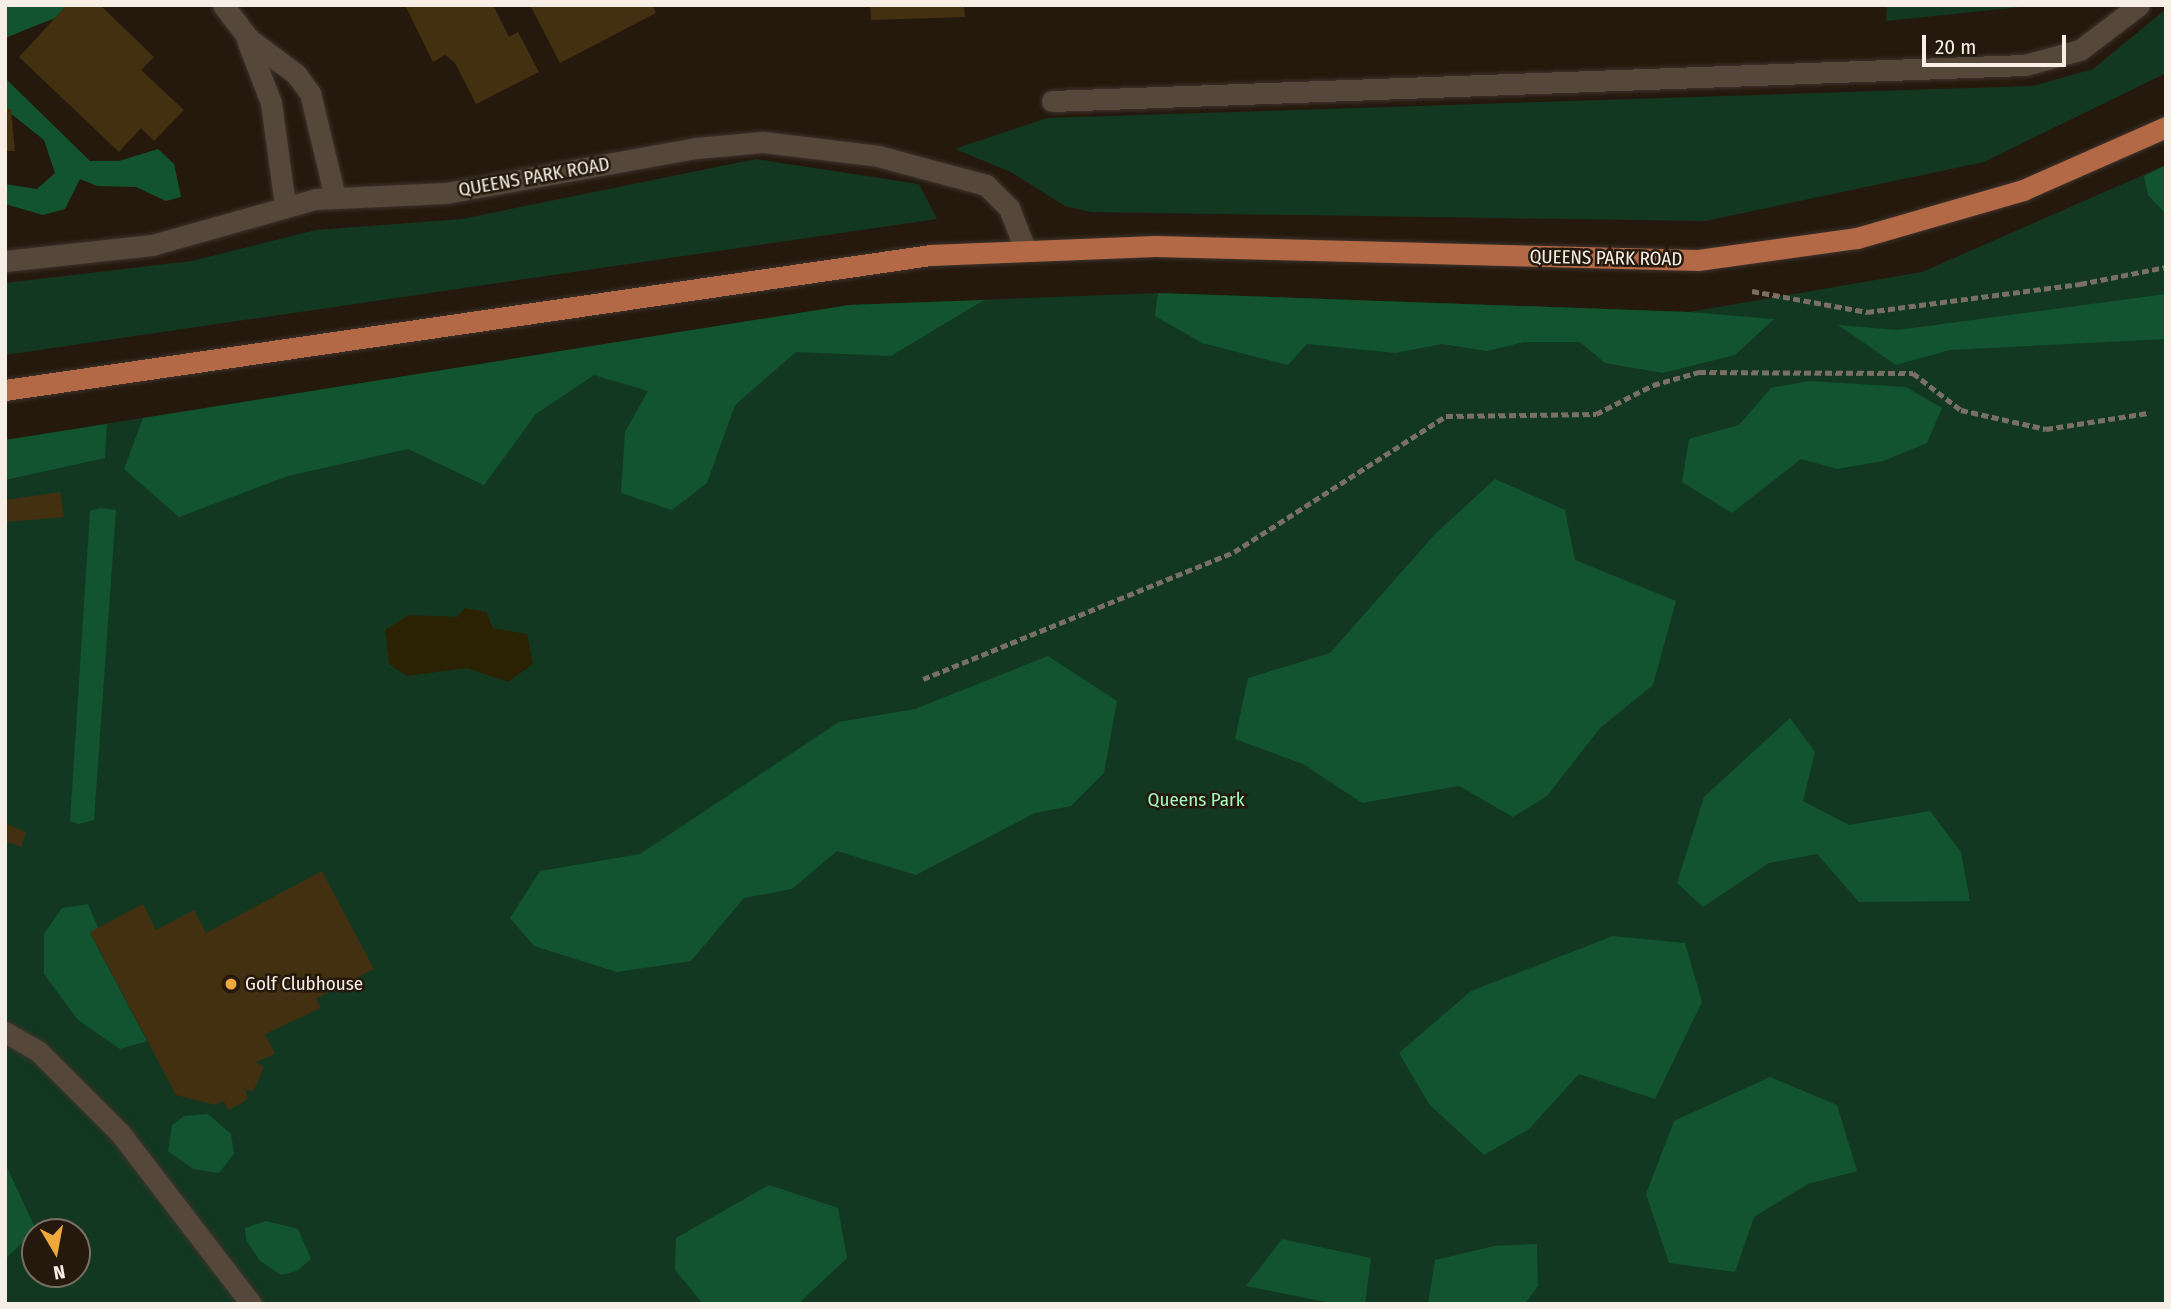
<!DOCTYPE html>
<html>
<head>
<meta charset="utf-8">
<style>
	body { margin:0 }
	#map { position:relative; width:2171px; height:1309px; overflow:hidden; background:#25190d; font-family:"Fira Sans Condensed",sans-serif }
	div>[style] { position:absolute }
	.green>* { inset:0; background:#133822 }
	.forest>* { inset:0; background:#11542f }
	.sand>* { inset:0; background:#2a2202 }
	.building>* { inset:0; background:#423010 }
	.path>* { height:4.5px; margin-top:-2.25px; transform-origin:0; background:repeating-linear-gradient(90deg,#7a6f65 0 7px,transparent 0 10.5px) }
	.roads { filter:drop-shadow(0 0 2px #3d332e) drop-shadow(0 0 2px #3d332e) }
	.minor>* { height:21px; margin:-10.5px; padding:0 10.5px; transform-origin:10.5px; border-radius:10.5px; background:#55473a }
	.major>* { height:21px; margin:-10.5px; padding:0 10.5px; transform-origin:10.5px; border-radius:10.5px; background:#b36945 }
	.dots>* { width:19px; height:19px; translate:-50% -50%; box-sizing:border-box; border:4px solid #25190d; border-radius:50% }
	span { translate:-50% -50%; white-space:nowrap; text-align:center; line-height:1.15; -webkit-text-stroke:5px #25190d; paint-order:stroke }
	.street-label { font-size:19px; color:#f7eee6 }
	.park-label { font-size:19px; color:#a0fabe }
	.poi-label { font-size:19px; color:#f7eee6 }
	.left { translate:0 -50%; text-align:left }
	.frame { position:absolute; inset:0; border:7px solid #f7eee6; pointer-events:none }
	.north { position:absolute; left:21px; top:1218px; width:70px; height:70px; box-sizing:border-box; background:#25190d; border:2px solid #796e64; border-radius:50%; rotate:170deg; font-size:19px; font-weight:700; line-height:28px; text-align:center; color:#f7eee6 }
	.north::after { content:''; display:block; margin:auto; width:24px; height:32px; background:#eea83c; clip-path:polygon(50% 0,100% 100%,50% 72%,0 100%) }
	.scale { position:absolute; left:1922px; top:35px; width:144px; height:32px; box-sizing:border-box; border:4px solid #f7eee6; border-top:0; padding-left:9px; font-size:21px; line-height:24px; white-space:nowrap; color:#f7eee6; -webkit-text-stroke:5px #25190d; paint-order:stroke }
</style>
</head>
<body>
<div id="map">
	<div class="green">
		<div style="clip-path:polygon(1887px 5px,2030px 5px,2030px 6px,1886px 21px)"></div>
		<div style="clip-path:polygon(2166px 9px,2166px 73px,1984px 162px,1705px 221px,1091px 212px,1065px 206px,1011px 172px,955px 149px,1047px 118px,2033px 86px,2093px 69px)"></div>
		<div style="clip-path:polygon(756px 159px,919px 184px,937px 219px,5px 355px,5px 283px,192px 261px,316px 230px,462px 219px)"></div>
		<div style="clip-path:polygon(evenodd,2166px 165px,2166px 1304px,5px 1304px,5px 440px,849px 305px,1158px 293px,1689px 312px,1922px 272px,2166px 165px,35px 1232px,77px 1232px,77px 1274px,35px 1274px,35px 1232px)"></div>
	</div>
	<div class="forest">
		<div style="clip-path:polygon(5px 5px,67px 5px,55px 18px,5px 38px)"></div>
		<div style="clip-path:polygon(5px 78px,90px 161px,119px 161px,158px 149px,174px 164px,181px 197px,166px 201px,136px 187px,97px 186px,80px 179px,65px 209px,43px 215px,5px 204px,5px 184px,37px 189px,55px 173px,44px 140px,5px 109px)"></div>
		<div style="clip-path:polygon(2166px 165px,2166px 214px,2148px 195px,2144px 176px)"></div>
		<div style="clip-path:polygon(1158px 293px,1689px 312px,1774px 319px,1735px 355px,1663px 373px,1605px 363px,1580px 342px,1524px 342px,1487px 351px,1442px 344px,1395px 353px,1307px 344px,1288px 365px,1202px 343px,1155px 316px)"></div>
		<div style="clip-path:polygon(2166px 294px,2166px 339px,1950px 350px,1896px 365px,1838px 325px,1898px 330px)"></div>
		<div style="clip-path:polygon(984px 300px,891px 356px,796px 352px,735px 405px,707px 483px,672px 510px,621px 493px,625px 432px,648px 391px,594px 375px,536px 414px,484px 485px,408px 449px,288px 476px,179px 517px,124px 469px,143px 418px,849px 305px)"></div>
		<div style="clip-path:polygon(1809px 381px,1906px 387px,1942px 408px,1927px 443px,1883px 461px,1837px 469px,1801px 459px,1732px 513px,1682px 482px,1689px 439px,1739px 425px,1771px 388px)"></div>
		<div style="clip-path:polygon(107px 424px,105px 458px,5px 480px,5px 440px)"></div>
		<div style="clip-path:polygon(1495px 479px,1565px 510px,1575px 560px,1676px 601px,1653px 685px,1600px 728px,1547px 796px,1513px 817px,1459px 786px,1362px 803px,1303px 764px,1235px 739px,1248px 678px,1330px 653px,1436px 533px)"></div>
		<div style="clip-path:polygon(101px 508px,116px 510px,94px 820px,79px 824px,70px 821px,90px 511px)"></div>
		<div style="clip-path:polygon(1048px 656px,1117px 701px,1104px 773px,1071px 806px,1035px 813px,916px 875px,837px 851px,792px 889px,744px 898px,691px 961px,617px 972px,534px 946px,510px 918px,540px 871px,640px 854px,839px 722px,915px 709px)"></div>
		<div style="clip-path:polygon(1790px 718px,1815px 752px,1803px 801px,1849px 825px,1930px 811px,1961px 852px,1970px 901px,1859px 902px,1817px 854px,1769px 863px,1703px 907px,1677px 883px,1704px 797px)"></div>
		<div style="clip-path:polygon(88px 904px,98px 928px,90px 933px,147px 1041px,120px 1049px,78px 1020px,44px 974px,44px 934px,62px 908px)"></div>
		<div style="clip-path:polygon(1613px 936px,1685px 943px,1702px 1002px,1655px 1099px,1579px 1074px,1529px 1129px,1484px 1155px,1429px 1104px,1399px 1053px,1471px 991px)"></div>
		<div style="clip-path:polygon(1770px 1077px,1837px 1105px,1857px 1171px,1808px 1184px,1754px 1217px,1735px 1272px,1669px 1263px,1646px 1194px,1674px 1121px)"></div>
		<div style="clip-path:polygon(208px 1114px,231px 1134px,234px 1154px,219px 1173px,193px 1169px,168px 1151px,172px 1125px,184px 1116px)"></div>
		<div style="clip-path:polygon(5px 1163px,36px 1230px,5px 1259px)"></div>
		<div style="clip-path:polygon(769px 1185px,838px 1208px,847px 1258px,798px 1304px,703px 1304px,675px 1270px,676px 1238px)"></div>
		<div style="clip-path:polygon(266px 1221px,298px 1229px,311px 1259px,297px 1271px,281px 1275px,260px 1261px,246px 1240px,245px 1228px)"></div>
		<div style="clip-path:polygon(1282px 1239px,1371px 1258px,1365px 1304px,1336px 1304px,1246px 1286px)"></div>
		<div style="clip-path:polygon(1537px 1244px,1538px 1286px,1525px 1304px,1428px 1304px,1435px 1260px,1494px 1246px)"></div>
	</div>
	<div class="sand">
		<div style="clip-path:polygon(465px 608px,486px 612px,493px 628px,527px 634px,533px 664px,508px 682px,467px 668px,407px 676px,389px 664px,385px 630px,409px 615px,457px 617px)"></div>
	</div>
	<div class="building">
		<div style="clip-path:polygon(67px 5px,100px 5px,154px 57px,141px 70px,184px 110px,154px 141px,141px 128px,119px 152px,19px 57px)"></div>
		<div style="clip-path:polygon(405px 5px,493px 5px,509px 37px,518px 32px,539px 72px,476px 104px,455px 63px,445px 55px,433px 62px)"></div>
		<div style="clip-path:polygon(530px 5px,652px 5px,656px 13px,560px 63px)"></div>
		<div style="clip-path:polygon(870px 5px,964px 5px,965px 17px,871px 20px)"></div>
		<div style="clip-path:polygon(5px 109px,11px 109px,15px 151px,5px 151px)"></div>
		<div style="clip-path:polygon(60px 492px,64px 517px,5px 522px,5px 500px)"></div>
		<div style="clip-path:polygon(5px 823px,26px 832px,21px 847px,5px 841px)"></div>
		<div style="clip-path:polygon(322px 871px,374px 969px,316px 999px,321px 1008px,265px 1034px,275px 1054px,256px 1062px,264px 1067px,253px 1092px,245px 1089px,248px 1098px,242px 1103px,228px 1110px,224px 1101px,215px 1105px,176px 1095px,90px 932px,143px 904px,156px 930px,194px 910px,206px 933px)"></div>
	</div>
	<div class="path">
		<div style="left:1752px;top:291px;width:117px;rotate:10.3deg"></div>
		<div style="left:1867px;top:312px;width:215px;rotate:-7.5deg"></div>
		<div style="left:2080px;top:284px;width:88px;rotate:-11.2deg"></div>
		<div style="left:923px;top:679px;width:336px;rotate:-22.2deg"></div>
		<div style="left:1234px;top:552px;width:252px;rotate:-32.7deg"></div>
		<div style="left:1446px;top:416px;width:150px;rotate:-0.8deg"></div>
		<div style="left:1596px;top:414px;width:64px;rotate:-27deg"></div>
		<div style="left:1653px;top:385px;width:48px;rotate:-15.8deg"></div>
		<div style="left:1699px;top:372px;width:214px;rotate:0.3deg"></div>
		<div style="left:1913px;top:373px;width:61px;rotate:37.6deg"></div>
		<div style="left:1961px;top:410px;width:87px;rotate:12.6deg"></div>
		<div style="left:2046px;top:429px;width:103px;rotate:-8.9deg"></div>
	</div>
	<div class="roads">
		<div class="minor">
			<div style="left:223px;top:5px;width:43px;rotate:52.6deg"></div>
			<div style="left:249px;top:39px;width:59px;rotate:36.7deg"></div>
			<div style="left:296px;top:74px;width:24px;rotate:54deg"></div>
			<div style="left:310px;top:93px;width:107px;rotate:76.5deg"></div>
			<div style="left:247px;top:40px;width:67px;rotate:69.1deg"></div>
			<div style="left:271px;top:103px;width:103px;rotate:82.2deg"></div>
			<div style="left:1052px;top:101px;width:974px;rotate:-2.12deg"></div>
			<div style="left:2025px;top:65px;width:57px;rotate:-15.3deg"></div>
			<div style="left:2080px;top:50px;width:74px;rotate:-37.3deg"></div>
			<div style="left:5px;top:261px;width:148px;rotate:-6.2deg"></div>
			<div style="left:152px;top:245px;width:170px;rotate:-15.7deg"></div>
			<div style="left:316px;top:199px;width:130px;rotate:-2.6deg"></div>
			<div style="left:446px;top:193px;width:254px;rotate:-10.2deg"></div>
			<div style="left:696px;top:148px;width:67px;rotate:-5.1deg"></div>
			<div style="left:763px;top:142px;width:116px;rotate:6.9deg"></div>
			<div style="left:878px;top:156px;width:112px;rotate:15deg"></div>
			<div style="left:986px;top:185px;width:33px;rotate:45deg"></div>
			<div style="left:1009px;top:208px;width:44px;rotate:68.7deg"></div>
			<div style="left:5px;top:1032px;width:38px;rotate:30deg"></div>
			<div style="left:38px;top:1051px;width:116px;rotate:45deg"></div>
			<div style="left:120px;top:1133px;width:215px;rotate:52.5deg"></div>
		</div>
		<div class="major">
			<div style="left:5px;top:390px;width:935px;rotate:-8.3deg"></div>
			<div style="left:930px;top:255px;width:225px;rotate:-2.3deg"></div>
			<div style="left:1155px;top:246px;width:543px;rotate:1.48deg"></div>
			<div style="left:1698px;top:260px;width:161px;rotate:-7.9deg"></div>
			<div style="left:1857px;top:238px;width:173px;rotate:-16.1deg"></div>
			<div style="left:2023px;top:190px;width:156px;rotate:-23.8deg"></div>
		</div>
	</div>
	<div class="dots">
		<div style="left:231px;top:984px;background:#eea83c"></div>
	</div>
	<div class="street-label">
		<span style="left:534px;top:177px;rotate:-10deg">QUEENS PARK ROAD</span>
		<span style="left:1606px;top:258px;rotate:1deg">QUEENS PARK ROAD</span>
	</div>
	<div class="park-label">
		<span style="left:1196px;top:800px">Queens Park</span>
	</div>
	<div class="poi-label">
		<span class="left" style="left:245px;top:984px">Golf Clubhouse</span>
	</div>
	<div class="frame"></div>
	<div class="north">N</div>
	<div class="scale">20 m</div>
</div>
</body>
</html>
